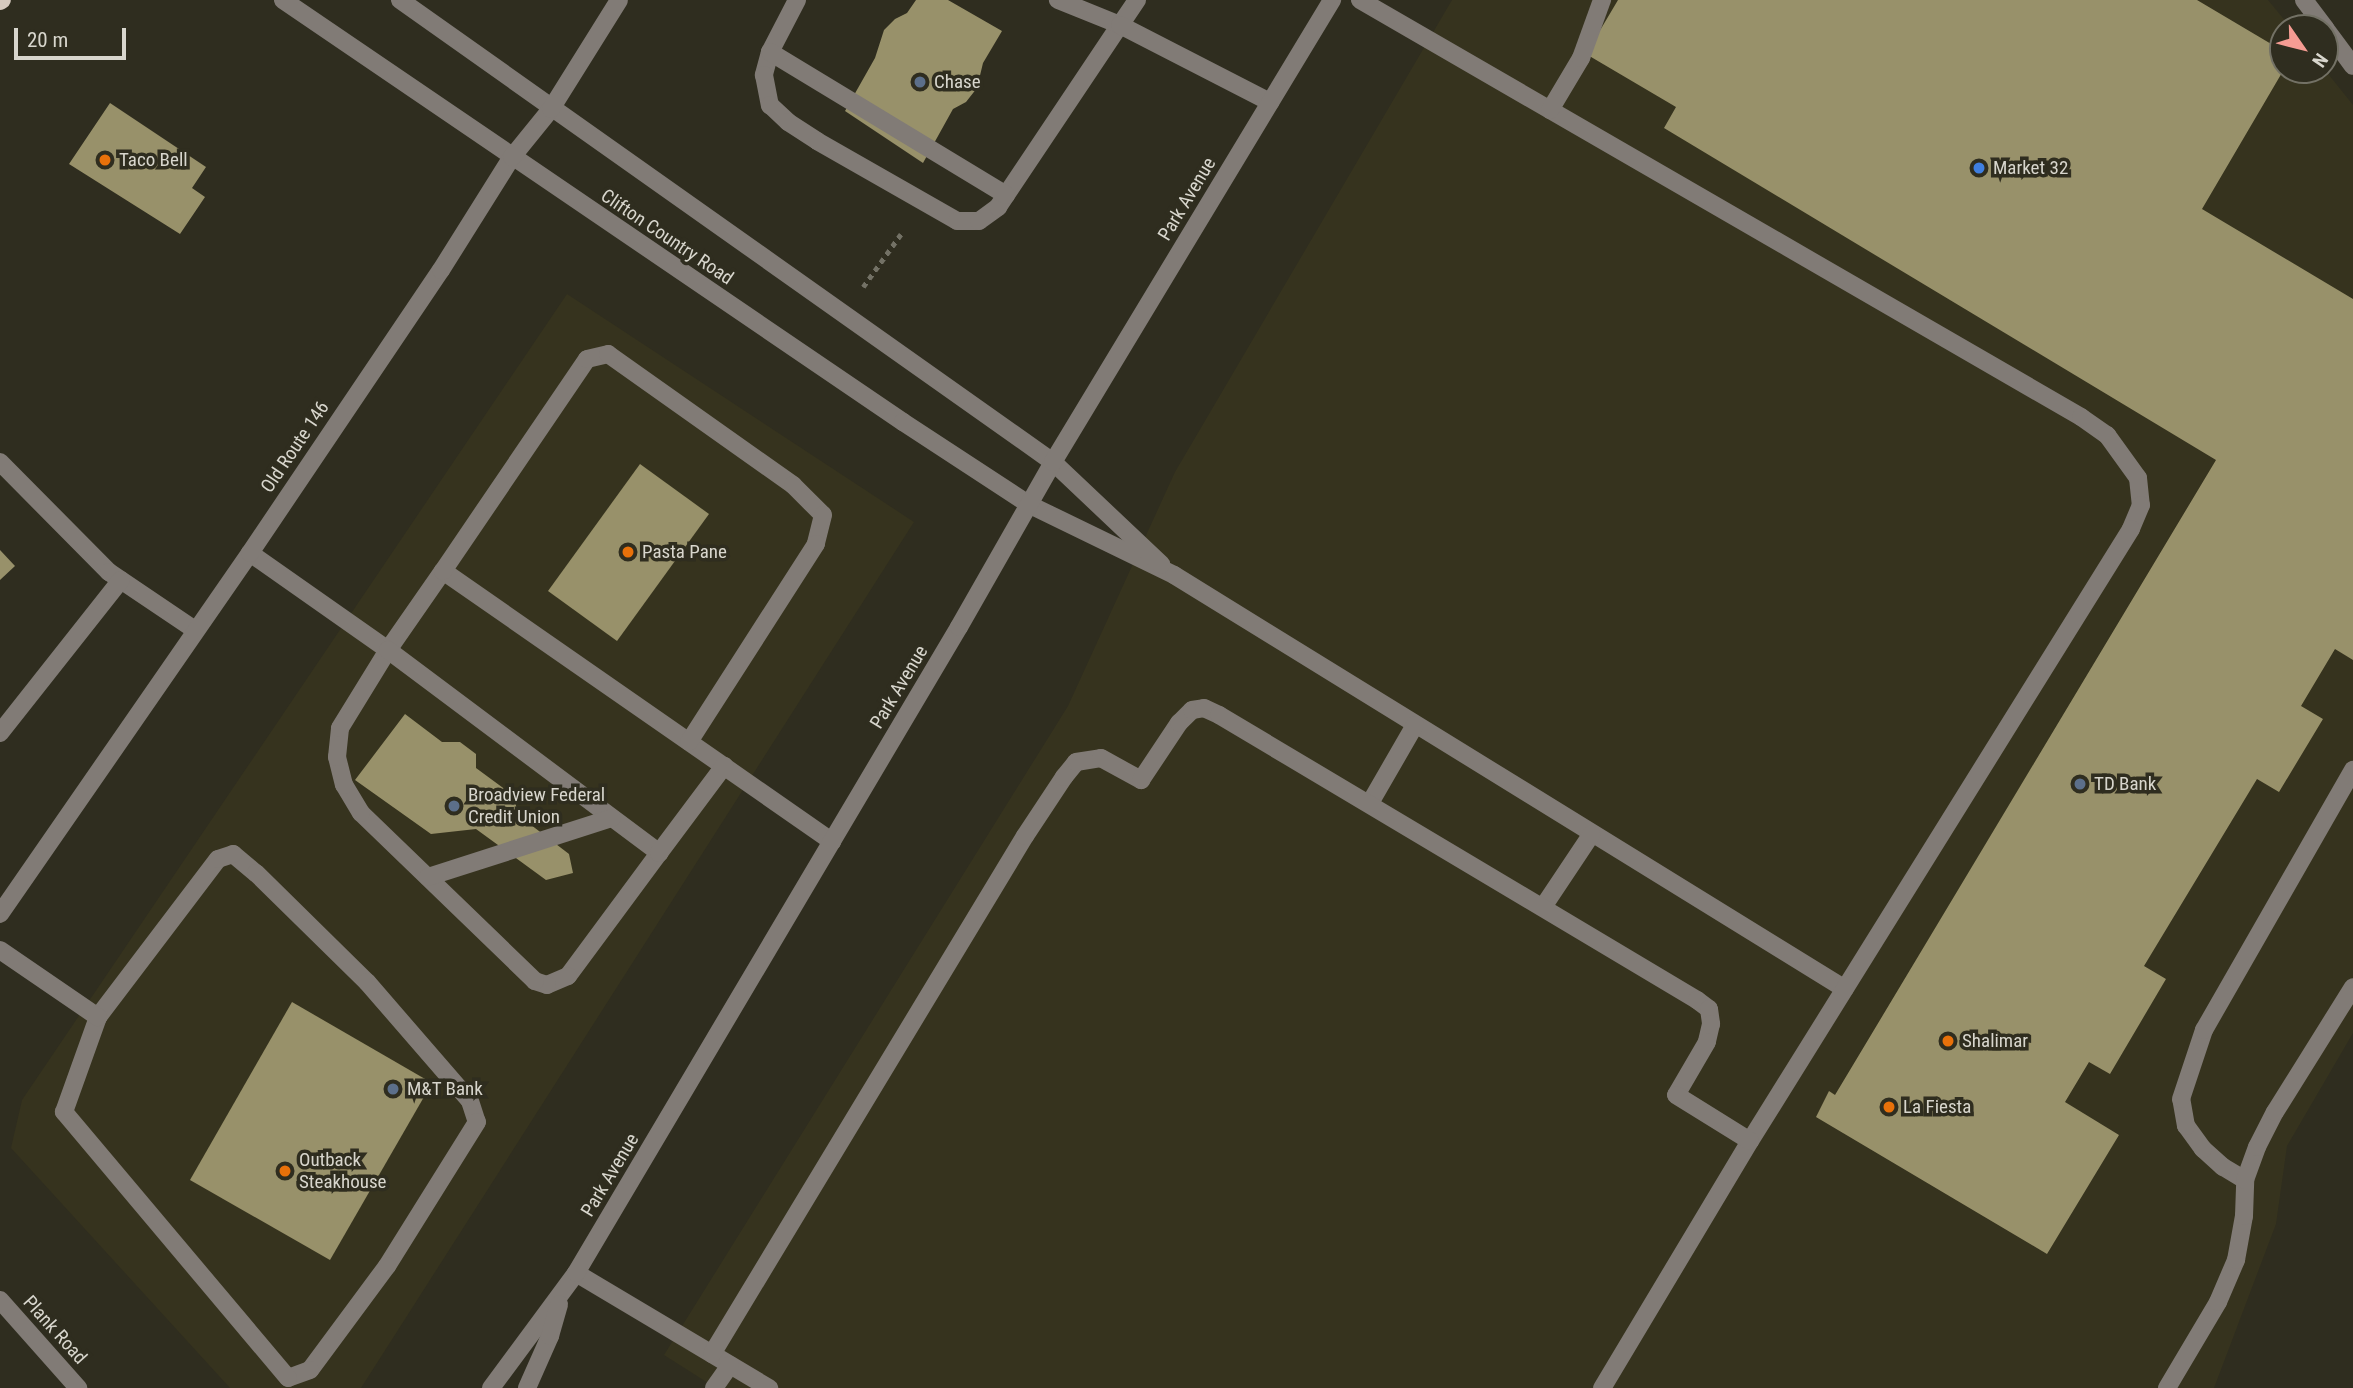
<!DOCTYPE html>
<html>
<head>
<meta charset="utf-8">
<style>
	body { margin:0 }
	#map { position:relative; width:2353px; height:1388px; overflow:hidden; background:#2f2d1f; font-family:"Roboto Condensed",sans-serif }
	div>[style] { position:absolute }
	.built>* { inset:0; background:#36331e }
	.building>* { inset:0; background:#98916a }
	.path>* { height:4.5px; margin-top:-2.25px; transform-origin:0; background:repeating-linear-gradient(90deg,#737165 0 5px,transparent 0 10px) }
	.minor>* { height:18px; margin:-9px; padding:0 9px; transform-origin:9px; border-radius:9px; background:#817b76 }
	.major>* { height:18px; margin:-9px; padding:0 9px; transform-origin:9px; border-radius:9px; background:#d6cabf }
	.dots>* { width:19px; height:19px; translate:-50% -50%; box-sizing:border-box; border:4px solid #2f2d1f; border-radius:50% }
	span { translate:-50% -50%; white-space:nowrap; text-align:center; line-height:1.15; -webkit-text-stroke:7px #2f2d1f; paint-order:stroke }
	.poi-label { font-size:19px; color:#d8d6cd }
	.left { translate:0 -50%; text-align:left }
	.street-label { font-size:19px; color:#d8d6cd }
	.north { position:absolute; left:2269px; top:14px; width:70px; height:70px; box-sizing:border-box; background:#2f2d1f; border:2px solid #737165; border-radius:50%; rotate:125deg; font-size:19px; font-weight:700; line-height:28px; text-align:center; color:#d8d6cd }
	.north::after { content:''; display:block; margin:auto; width:24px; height:32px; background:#f59c93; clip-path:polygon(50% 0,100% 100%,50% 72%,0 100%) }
	.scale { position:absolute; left:14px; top:28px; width:112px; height:32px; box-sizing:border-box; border:4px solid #d8d6cd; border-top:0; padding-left:9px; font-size:21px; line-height:24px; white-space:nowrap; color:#d8d6cd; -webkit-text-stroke:5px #2f2d1f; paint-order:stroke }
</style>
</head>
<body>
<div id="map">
	<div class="built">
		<div style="clip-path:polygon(1452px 0,2268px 0,2291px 28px,2283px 28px,2283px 70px,2325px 70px,2353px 105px,2353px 1033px,2287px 1146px,2276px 1224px,2214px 1388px,716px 1388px,664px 1355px,1068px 706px,1175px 472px)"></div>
		<div style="clip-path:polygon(567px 294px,914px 522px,361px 1388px,230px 1388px,11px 1148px,22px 1100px)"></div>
	</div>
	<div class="building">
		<div style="clip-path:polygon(916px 0,948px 0,1002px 31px,983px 63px,977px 88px,966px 102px,953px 109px,923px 163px,845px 111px,875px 58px,884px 30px,895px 19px,907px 13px)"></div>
		<div style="clip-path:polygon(1618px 0,2197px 0,2283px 51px,2283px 71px,2202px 209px,2353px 299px,2353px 660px,2335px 649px,2301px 706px,2323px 719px,2279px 792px,2257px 779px,2144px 966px,2166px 979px,2110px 1074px,2089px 1062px,2065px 1102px,2119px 1135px,2047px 1254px,1816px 1117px,1829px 1091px,1835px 1095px,2216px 460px,1664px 128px,1676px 107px,1586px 54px)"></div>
		<div style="clip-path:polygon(110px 103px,206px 167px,192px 188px,205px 197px,180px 234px,69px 164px)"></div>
		<div style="clip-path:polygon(640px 464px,709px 514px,617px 641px,548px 591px)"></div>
		<div style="clip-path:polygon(0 550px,15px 566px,0 580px)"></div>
		<div style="clip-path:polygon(405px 714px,442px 742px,460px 742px,476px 754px,476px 768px,514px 796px,518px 815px,569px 854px,573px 873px,546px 880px,476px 829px,431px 834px,355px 780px)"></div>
		<div style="clip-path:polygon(292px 1002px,432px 1083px,330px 1260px,190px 1180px)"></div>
	</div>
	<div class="path">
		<div style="left:863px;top:287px;width:65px;rotate:-54.4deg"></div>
	</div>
	<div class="minor">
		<div style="left:283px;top:0;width:750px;rotate:34.24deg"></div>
		<div style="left:903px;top:422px;width:152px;rotate:33.2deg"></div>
		<div style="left:1030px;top:505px;width:160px;rotate:25.9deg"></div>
		<div style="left:1174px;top:575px;width:788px;rotate:31.67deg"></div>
		<div style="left:400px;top:0;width:800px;rotate:35.28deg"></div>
		<div style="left:1053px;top:462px;width:149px;rotate:43.4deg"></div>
		<div style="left:797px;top:0;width:59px;rotate:117.4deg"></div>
		<div style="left:770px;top:52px;width:24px;rotate:105deg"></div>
		<div style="left:764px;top:75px;width:31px;rotate:79deg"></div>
		<div style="left:770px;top:105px;width:25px;rotate:43deg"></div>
		<div style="left:788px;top:122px;width:35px;rotate:33deg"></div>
		<div style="left:817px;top:141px;width:161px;rotate:29.7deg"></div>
		<div style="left:957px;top:221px;width:22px"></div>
		<div style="left:979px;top:221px;width:24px;rotate:-36deg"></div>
		<div style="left:998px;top:207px;width:219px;rotate:-56.2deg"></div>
		<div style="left:1120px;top:25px;width:67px;rotate:-158deg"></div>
		<div style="left:1137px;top:0;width:30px;rotate:124deg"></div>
		<div style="left:1120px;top:25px;width:169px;rotate:27.2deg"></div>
		<div style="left:1360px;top:0;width:833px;rotate:30.04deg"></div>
		<div style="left:2081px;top:417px;width:32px;rotate:35deg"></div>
		<div style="left:2107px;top:435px;width:53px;rotate:54.2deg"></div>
		<div style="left:2138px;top:478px;width:27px;rotate:84deg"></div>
		<div style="left:2141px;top:505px;width:26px;rotate:113deg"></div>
		<div style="left:2131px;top:529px;width:721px;rotate:121.9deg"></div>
		<div style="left:1750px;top:1141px;width:288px;rotate:120.9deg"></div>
		<div style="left:2304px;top:0;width:35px;rotate:53deg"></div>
		<div style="left:2325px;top:28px;width:47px;rotate:53.6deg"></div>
		<div style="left:770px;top:52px;width:276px;rotate:31.2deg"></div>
		<div style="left:1550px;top:110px;width:61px;rotate:-59.2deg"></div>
		<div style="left:1581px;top:58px;width:62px;rotate:-70.1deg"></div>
		<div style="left:0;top:462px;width:155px;rotate:45.3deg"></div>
		<div style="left:109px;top:572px;width:104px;rotate:34deg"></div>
		<div style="left:250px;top:553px;width:169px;rotate:35.1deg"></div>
		<div style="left:388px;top:650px;width:96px;rotate:-55.2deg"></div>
		<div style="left:443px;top:571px;width:474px;rotate:34.8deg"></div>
		<div style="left:443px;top:571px;width:256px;rotate:-55.8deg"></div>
		<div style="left:587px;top:359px;width:22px;rotate:-13deg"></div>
		<div style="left:608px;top:354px;width:227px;rotate:35.3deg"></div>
		<div style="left:793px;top:485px;width:42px;rotate:45deg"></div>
		<div style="left:823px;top:515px;width:30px;rotate:104deg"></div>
		<div style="left:816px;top:544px;width:235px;rotate:122.7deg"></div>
		<div style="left:0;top:733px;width:195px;rotate:-51.7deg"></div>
		<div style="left:1370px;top:803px;width:90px;rotate:-60deg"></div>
		<div style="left:659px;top:853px;width:153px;rotate:126.5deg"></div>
		<div style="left:568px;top:976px;width:23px;rotate:157deg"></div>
		<div style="left:547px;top:985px;width:13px;rotate:-162deg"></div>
		<div style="left:535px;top:981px;width:242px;rotate:-136deg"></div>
		<div style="left:361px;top:813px;width:33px;rotate:-121deg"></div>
		<div style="left:344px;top:785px;width:29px;rotate:-104deg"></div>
		<div style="left:337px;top:757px;width:29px;rotate:-84deg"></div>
		<div style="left:340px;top:728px;width:92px;rotate:-58.4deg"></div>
		<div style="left:388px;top:650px;width:339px;rotate:36.8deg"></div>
		<div style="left:659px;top:853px;width:109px;rotate:-53.2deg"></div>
		<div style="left:233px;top:854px;width:30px;rotate:40deg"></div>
		<div style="left:256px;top:873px;width:156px;rotate:44.5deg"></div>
		<div style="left:367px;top:982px;width:157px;rotate:49.1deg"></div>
		<div style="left:470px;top:1101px;width:22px;rotate:72deg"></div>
		<div style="left:477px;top:1122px;width:170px;rotate:122deg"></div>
		<div style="left:387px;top:1266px;width:129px;rotate:126.5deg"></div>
		<div style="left:310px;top:1370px;width:23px;rotate:160deg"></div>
		<div style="left:288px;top:1378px;width:348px;rotate:-130.1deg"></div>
		<div style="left:64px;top:1112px;width:101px;rotate:-70.3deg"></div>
		<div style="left:98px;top:1017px;width:198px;rotate:-52.8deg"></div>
		<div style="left:218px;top:859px;width:16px;rotate:-18deg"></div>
		<div style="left:428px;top:877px;width:193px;rotate:-17.8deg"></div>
		<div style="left:1543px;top:907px;width:87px;rotate:-56.3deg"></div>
		<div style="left:0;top:914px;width:439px;rotate:-55.3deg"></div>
		<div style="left:250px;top:553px;width:341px;rotate:-56deg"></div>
		<div style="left:441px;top:270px;width:133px;rotate:-57.9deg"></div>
		<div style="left:512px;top:157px;width:62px;rotate:-50.9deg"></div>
		<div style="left:551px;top:109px;width:128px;rotate:-58deg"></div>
		<div style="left:0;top:950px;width:119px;rotate:34.4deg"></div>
		<div style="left:2245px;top:1180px;width:26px;rotate:-149deg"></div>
		<div style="left:2223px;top:1167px;width:27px;rotate:-138deg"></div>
		<div style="left:2203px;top:1149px;width:29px;rotate:-126deg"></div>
		<div style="left:2186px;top:1126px;width:27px;rotate:-100deg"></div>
		<div style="left:2181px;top:1099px;width:73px;rotate:-71.6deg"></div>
		<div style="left:2204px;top:1030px;width:300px;rotate:-60.2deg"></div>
		<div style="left:576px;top:1273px;width:225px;rotate:30.8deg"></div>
		<div style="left:0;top:1300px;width:118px;rotate:48.4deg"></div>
		<div style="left:712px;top:1354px;width:605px;rotate:-58.86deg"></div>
		<div style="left:1025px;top:836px;width:71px;rotate:-56.5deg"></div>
		<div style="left:1064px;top:777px;width:19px;rotate:-51deg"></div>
		<div style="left:1076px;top:762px;width:25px;rotate:-9deg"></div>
		<div style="left:1101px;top:758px;width:46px;rotate:28.8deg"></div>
		<div style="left:1141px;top:780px;width:69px;rotate:-56.3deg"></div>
		<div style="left:1179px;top:723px;width:18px;rotate:-45deg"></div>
		<div style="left:1192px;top:710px;width:12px;rotate:-9deg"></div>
		<div style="left:1204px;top:708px;width:17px;rotate:25deg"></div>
		<div style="left:1219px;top:715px;width:557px;rotate:30.8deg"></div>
		<div style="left:1697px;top:1000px;width:15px;rotate:37deg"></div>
		<div style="left:1709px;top:1009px;width:15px;rotate:82deg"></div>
		<div style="left:1711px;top:1024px;width:18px;rotate:103deg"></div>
		<div style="left:1707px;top:1042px;width:61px;rotate:120.3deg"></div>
		<div style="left:1676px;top:1095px;width:87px;rotate:31.9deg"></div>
		<div style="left:491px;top:1388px;width:143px;rotate:-53.5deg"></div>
		<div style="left:576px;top:1273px;width:751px;rotate:-59.34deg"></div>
		<div style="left:959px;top:627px;width:190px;rotate:-60.3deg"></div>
		<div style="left:1053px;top:462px;width:540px;rotate:-58.87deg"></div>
		<div style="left:527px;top:1388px;width:57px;rotate:-66.1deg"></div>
		<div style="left:550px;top:1336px;width:33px;rotate:-74deg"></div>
		<div style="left:714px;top:1388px;width:28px;rotate:-55deg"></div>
		<div style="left:2167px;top:1388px;width:100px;rotate:-59.3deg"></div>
		<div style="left:2218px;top:1302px;width:46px;rotate:-66.8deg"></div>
		<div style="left:2236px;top:1260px;width:45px;rotate:-79.7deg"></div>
		<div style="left:2244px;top:1216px;width:36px;rotate:-88deg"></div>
		<div style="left:2245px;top:1180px;width:35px;rotate:-70deg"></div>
		<div style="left:2257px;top:1147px;width:39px;rotate:-63deg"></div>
		<div style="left:2275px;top:1112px;width:147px;rotate:-58deg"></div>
	</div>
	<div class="major">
		<div style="left:0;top:1px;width:2px;rotate:-27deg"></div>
	</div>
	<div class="dots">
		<div style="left:920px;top:82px;background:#5c6f8a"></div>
		<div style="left:105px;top:160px;background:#e8710a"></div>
		<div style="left:1979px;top:168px;background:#3f7fe0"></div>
		<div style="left:628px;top:552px;background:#e8710a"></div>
		<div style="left:2080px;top:784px;background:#5c6f8a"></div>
		<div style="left:454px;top:806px;background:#5c6f8a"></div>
		<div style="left:1948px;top:1041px;background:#e8710a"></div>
		<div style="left:393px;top:1089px;background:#5c6f8a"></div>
		<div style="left:1889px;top:1107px;background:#e8710a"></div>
		<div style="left:285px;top:1171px;background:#e8710a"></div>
	</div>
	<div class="poi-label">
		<span class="left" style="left:934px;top:82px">Chase</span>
		<span class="left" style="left:119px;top:160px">Taco Bell</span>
		<span class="left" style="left:1993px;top:168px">Market 32</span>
		<span class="left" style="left:642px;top:552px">Pasta Pane</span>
		<span class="left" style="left:2094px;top:784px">TD Bank</span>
		<span class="left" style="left:468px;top:806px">Broadview Federal<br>Credit Union</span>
		<span class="left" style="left:1962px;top:1041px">Shalimar</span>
		<span class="left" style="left:407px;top:1089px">M&amp;T Bank</span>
		<span class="left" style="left:1903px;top:1107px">La Fiesta</span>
		<span class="left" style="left:299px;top:1171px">Outback<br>Steakhouse</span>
	</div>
	<div class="street-label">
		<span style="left:1187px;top:199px;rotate:-59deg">Park Avenue</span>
		<span style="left:667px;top:237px;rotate:34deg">Clifton Country Road</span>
		<span style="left:295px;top:447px;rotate:-56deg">Old Route 146</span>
		<span style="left:899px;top:687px;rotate:-59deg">Park Avenue</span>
		<span style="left:610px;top:1175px;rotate:-59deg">Park Avenue</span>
		<span style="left:55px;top:1330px;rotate:48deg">Plank Road</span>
	</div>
	<div class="north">N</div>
	<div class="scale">20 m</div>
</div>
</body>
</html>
